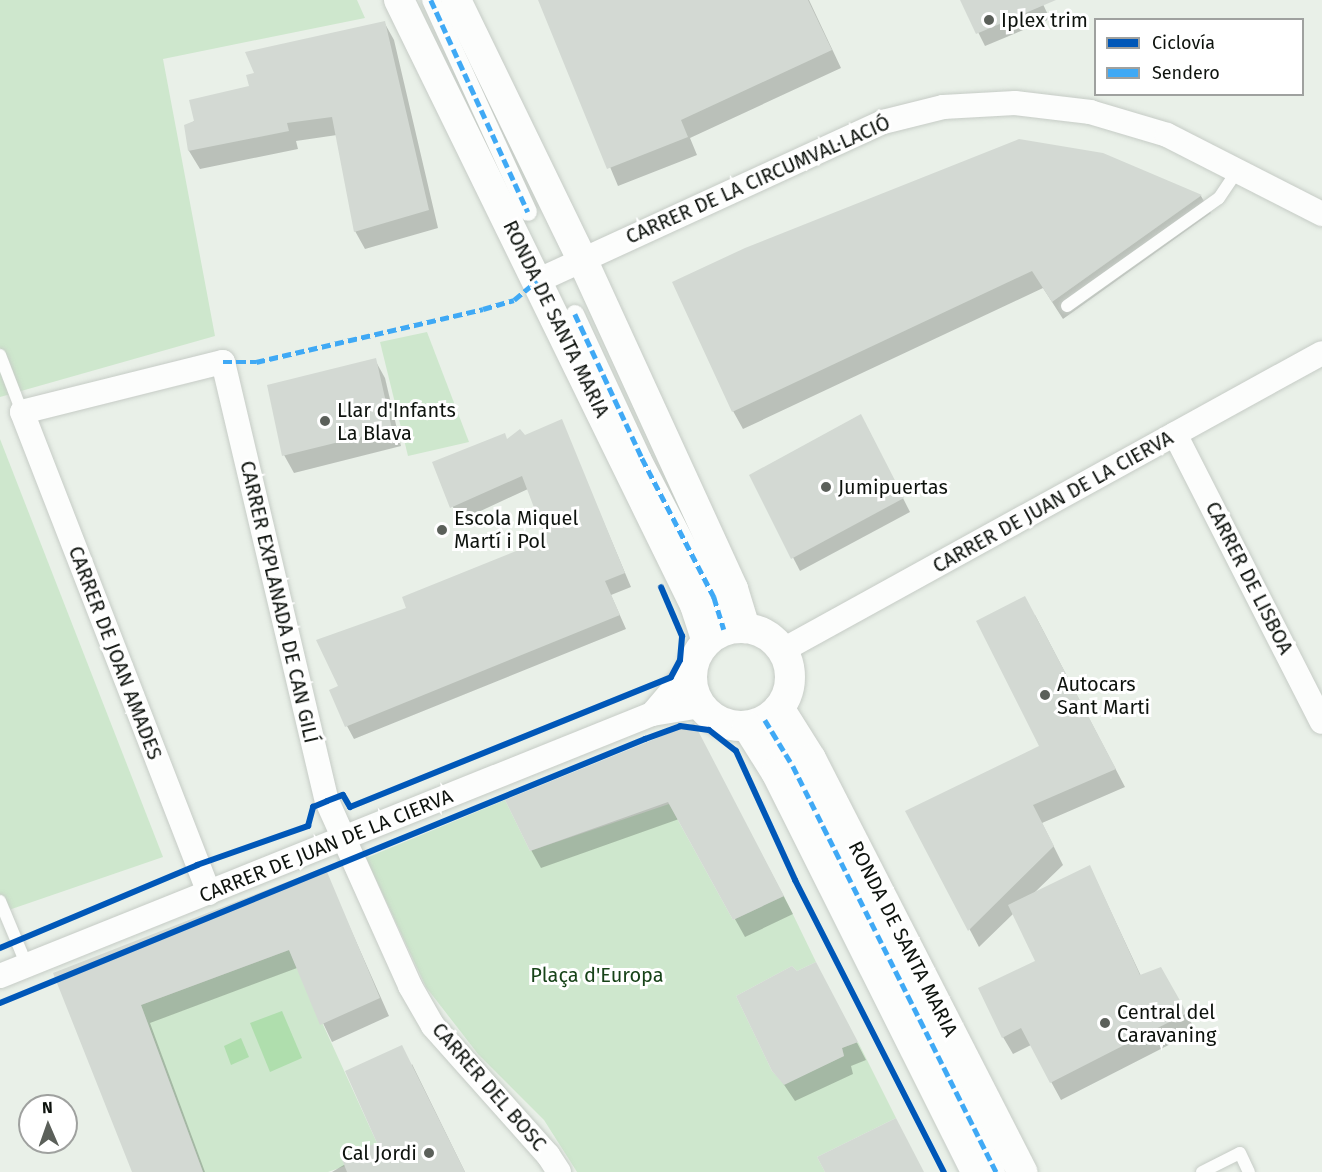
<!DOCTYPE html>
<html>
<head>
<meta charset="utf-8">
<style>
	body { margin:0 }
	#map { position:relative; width:1322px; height:1172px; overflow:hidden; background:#e9f0e8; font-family:"Fira Sans",sans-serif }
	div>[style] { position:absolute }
	.green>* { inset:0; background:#cee7cd }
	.water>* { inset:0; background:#afdead }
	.shadow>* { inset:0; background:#0003 }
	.building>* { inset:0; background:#d3d9d3 }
	.roads { filter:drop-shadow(0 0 2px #c6ccc6) drop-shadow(0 0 2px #c6ccc6) }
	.service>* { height:12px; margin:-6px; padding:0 6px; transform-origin:6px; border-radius:6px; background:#fcfdfc }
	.pedestrian>* { height:18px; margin:-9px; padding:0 9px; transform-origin:9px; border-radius:9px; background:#fcfdfc }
	.minor>* { height:24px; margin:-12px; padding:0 12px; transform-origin:12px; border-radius:12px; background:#fcfdfc }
	.tertiary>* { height:30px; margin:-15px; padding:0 15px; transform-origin:15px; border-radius:15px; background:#fcfdfc }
	.tertiary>.ring { margin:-15px; padding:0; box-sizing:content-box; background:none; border:30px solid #fcfdfc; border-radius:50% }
	.quiet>* { height:4.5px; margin-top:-2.25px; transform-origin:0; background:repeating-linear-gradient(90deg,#3fa9f5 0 9px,transparent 0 13.5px) }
	.cycleway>* { height:6px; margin:-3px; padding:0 3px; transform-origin:3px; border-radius:3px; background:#0057b8 }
	.dots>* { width:16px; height:16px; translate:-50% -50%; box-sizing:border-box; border:3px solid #fff; border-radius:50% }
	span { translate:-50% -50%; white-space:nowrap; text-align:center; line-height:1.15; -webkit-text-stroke:6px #fff; paint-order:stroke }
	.poi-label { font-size:20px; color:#0e130e }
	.left { translate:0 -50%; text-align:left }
	.right { translate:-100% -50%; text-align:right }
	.street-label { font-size:20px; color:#0e130e }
	.park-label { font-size:20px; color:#174318 }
	.legend { position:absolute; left:1094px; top:18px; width:210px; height:78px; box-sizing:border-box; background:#fff; border:2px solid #9fa19f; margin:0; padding:8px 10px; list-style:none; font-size:18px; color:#0e130e }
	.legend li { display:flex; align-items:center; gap:12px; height:30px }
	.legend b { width:30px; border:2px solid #9fa19f }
	.north { position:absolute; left:18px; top:1094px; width:60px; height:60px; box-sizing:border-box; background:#fff; border:2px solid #9fa19f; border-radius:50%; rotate:358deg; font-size:16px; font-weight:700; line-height:24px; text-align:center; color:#0e130e }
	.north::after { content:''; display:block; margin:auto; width:21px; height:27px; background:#5b605a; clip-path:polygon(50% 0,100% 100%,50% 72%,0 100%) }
</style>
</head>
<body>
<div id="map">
	<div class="green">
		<div style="clip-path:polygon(0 0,357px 0,365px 18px,163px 59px,215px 336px,0 397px)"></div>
		<div style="clip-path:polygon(427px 332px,469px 442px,408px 456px,380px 342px)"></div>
		<div style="clip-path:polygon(0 439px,163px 857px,0 913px)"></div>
		<div style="clip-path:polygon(505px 800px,530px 851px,669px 804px,733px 920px,784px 896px,816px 962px,797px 971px,792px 966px,736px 996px,772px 1071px,784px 1084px,844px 1056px,842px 1048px,858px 1042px,896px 1118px,817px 1157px,825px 1172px,577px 1172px,544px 1120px,478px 1054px,426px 987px,366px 858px)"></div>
		<div style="clip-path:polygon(289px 950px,382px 1154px,365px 1161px,356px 1147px,341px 1157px,345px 1166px,328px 1172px,203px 1172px,141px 1005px)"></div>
	</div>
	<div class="water">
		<div style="clip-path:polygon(282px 1011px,302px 1058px,270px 1072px,250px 1023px)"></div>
		<div style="clip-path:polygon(241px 1038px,249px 1057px,231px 1065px,224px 1046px)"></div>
	</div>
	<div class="shadow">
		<div style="clip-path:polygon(540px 0,809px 0,841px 68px,690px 138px,697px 155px,618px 186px)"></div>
		<div style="clip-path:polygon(962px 0,1041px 0,1050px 19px,985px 46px)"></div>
		<div style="clip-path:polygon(384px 22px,394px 40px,438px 228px,365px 249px,355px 231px,337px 135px,296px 141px,298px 149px,200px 169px,189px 151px,186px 126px,251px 87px)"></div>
		<div style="clip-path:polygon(1102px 154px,1201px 196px,1211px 213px,1063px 319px,1043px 288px,743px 429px,733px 411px)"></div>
		<div style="clip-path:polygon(375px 360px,385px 378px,401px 446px,294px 473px,284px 455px)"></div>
		<div style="clip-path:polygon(561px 421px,631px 587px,611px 595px,626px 629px,354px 739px,347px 726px,340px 687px,408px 609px,548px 540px,528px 489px,459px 521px,434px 463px,524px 437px)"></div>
		<div style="clip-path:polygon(868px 429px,910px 512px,800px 571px,751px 476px)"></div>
		<div style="clip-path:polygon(1035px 615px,1125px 787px,1042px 823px,1063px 865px,1033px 894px,1090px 867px,1141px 976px,1161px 969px,1196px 1031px,1061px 1100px,1031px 1045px,1013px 1054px,1003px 1037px,1037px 961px,1014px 913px,979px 947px,907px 812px,1041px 747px)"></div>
		<div style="clip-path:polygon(703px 743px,793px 914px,745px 937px,679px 819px,541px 868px,531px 850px)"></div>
		<div style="clip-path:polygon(324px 869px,389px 1016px,332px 1042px,297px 968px,150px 1023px,205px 1172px,133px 1172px,55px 973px)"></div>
		<div style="clip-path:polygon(825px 981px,866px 1060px,851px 1066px,853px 1074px,795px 1101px,774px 1070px)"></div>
		<div style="clip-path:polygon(412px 1064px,465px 1172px,332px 1172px,379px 1144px)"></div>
	</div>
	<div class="building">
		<div style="clip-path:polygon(538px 0,808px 0,832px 50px,681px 120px,688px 137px,607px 169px)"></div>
		<div style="clip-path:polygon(960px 0,1056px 0,976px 34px)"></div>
		<div style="clip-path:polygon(385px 21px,429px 210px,354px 232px,332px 117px,287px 123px,289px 131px,188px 151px,184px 125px,194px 121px,189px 100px,249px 86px,246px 75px,254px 73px,245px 52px)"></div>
		<div style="clip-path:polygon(1019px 139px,1103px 153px,1202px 195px,1052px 302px,1032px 271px,732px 412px,672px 282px,745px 248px)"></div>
		<div style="clip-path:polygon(376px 358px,392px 429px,282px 456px,267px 385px)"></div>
		<div style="clip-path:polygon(861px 414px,904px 498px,791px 559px,749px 475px)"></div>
		<div style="clip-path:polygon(562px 419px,625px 573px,605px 581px,620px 615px,345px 727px,329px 690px,338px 686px,316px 640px,406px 608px,402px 597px,546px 539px,522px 476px,450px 508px,432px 462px,505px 433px,507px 439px,520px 429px,525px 435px)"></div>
		<div style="clip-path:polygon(1025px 596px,1116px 769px,1033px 805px,1054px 846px,968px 931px,905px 811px,1039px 746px,976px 621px)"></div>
		<div style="clip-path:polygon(694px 723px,784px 896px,733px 920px,668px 802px,530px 851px,505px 800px)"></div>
		<div style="clip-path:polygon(1090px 865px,1140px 975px,1161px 967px,1187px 1013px,1050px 1083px,1021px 1028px,1002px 1038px,978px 988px,1035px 961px,1008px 905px)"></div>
		<div style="clip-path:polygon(325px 867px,380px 998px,320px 1025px,289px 950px,141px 1005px,203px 1172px,132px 1172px,53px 973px)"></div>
		<div style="clip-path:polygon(816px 962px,858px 1042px,842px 1048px,844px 1056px,784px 1085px,772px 1071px,736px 996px,792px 966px,797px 971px)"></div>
		<div style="clip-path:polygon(402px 1045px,465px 1172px,347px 1172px,341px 1157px,377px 1143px,345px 1071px)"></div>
		<div style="clip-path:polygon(896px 1118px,924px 1172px,825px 1172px,817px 1157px)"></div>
	</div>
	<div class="roads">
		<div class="service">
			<div style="left:1067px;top:306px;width:186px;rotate:-35.4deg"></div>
			<div style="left:1219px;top:198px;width:32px;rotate:-56deg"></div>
			<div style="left:0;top:355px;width:61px;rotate:68.9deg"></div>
			<div style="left:0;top:901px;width:70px;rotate:67.4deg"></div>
			<div style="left:1202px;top:1172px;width:42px;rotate:-26.6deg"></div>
			<div style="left:1240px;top:1153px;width:21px;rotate:65deg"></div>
		</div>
		<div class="pedestrian">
			<div style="left:431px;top:0;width:233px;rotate:65.4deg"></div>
			<div style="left:575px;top:314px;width:159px;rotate:65deg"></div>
			<div style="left:642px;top:458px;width:157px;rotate:62.6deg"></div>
			<div style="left:714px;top:597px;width:34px;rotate:73deg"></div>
			<div style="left:765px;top:720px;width:54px;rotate:58.7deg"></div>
			<div style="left:793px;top:766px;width:454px;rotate:63.4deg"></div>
		</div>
		<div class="minor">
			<div style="left:537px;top:281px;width:381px;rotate:-24.7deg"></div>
			<div style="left:883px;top:122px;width:62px;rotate:-14deg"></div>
			<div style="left:943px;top:107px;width:72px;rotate:-3.2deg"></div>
			<div style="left:1015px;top:103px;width:76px;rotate:6.8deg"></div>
			<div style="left:1090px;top:112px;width:80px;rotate:16.6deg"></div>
			<div style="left:1167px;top:135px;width:174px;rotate:27deg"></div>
			<div style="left:1175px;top:434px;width:323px;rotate:63deg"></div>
			<div style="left:783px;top:650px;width:615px;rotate:-28.86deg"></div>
			<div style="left:652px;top:714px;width:62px;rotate:-49.6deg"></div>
			<div style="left:209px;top:893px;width:516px;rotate:-111.24deg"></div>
			<div style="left:22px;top:412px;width:207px;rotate:-14deg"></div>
			<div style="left:223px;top:362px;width:451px;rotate:76.7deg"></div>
			<div style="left:327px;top:801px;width:203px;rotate:65.8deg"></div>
			<div style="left:410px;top:986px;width:46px;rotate:60.1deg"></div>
			<div style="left:433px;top:1026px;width:173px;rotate:48.3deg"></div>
			<div style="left:548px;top:1155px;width:20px;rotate:57deg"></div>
			<div style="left:0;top:976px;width:703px;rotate:-21.89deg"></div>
			<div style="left:652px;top:714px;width:50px;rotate:-9.3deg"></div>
		</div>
		<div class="tertiary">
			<div style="left:399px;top:0;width:674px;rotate:63.93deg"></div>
			<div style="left:695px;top:605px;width:38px;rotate:72deg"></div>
			<div style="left:456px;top:0;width:288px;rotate:64.1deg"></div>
			<div style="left:582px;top:259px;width:363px;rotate:65.4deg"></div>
			<div style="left:733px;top:589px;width:41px;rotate:72.9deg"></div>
			<div class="ring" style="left:692px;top:628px;width:68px;height:68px"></div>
			<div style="left:779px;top:708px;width:60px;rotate:57.9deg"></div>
			<div style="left:811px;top:759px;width:464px;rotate:62.9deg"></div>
			<div style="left:747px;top:726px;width:54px;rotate:57.8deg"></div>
			<div style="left:776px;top:772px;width:447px;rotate:63.4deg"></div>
		</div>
	</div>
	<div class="quiet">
		<div style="left:431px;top:0;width:233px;rotate:65.4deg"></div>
		<div style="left:575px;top:314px;width:159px;rotate:65deg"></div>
		<div style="left:642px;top:458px;width:157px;rotate:62.6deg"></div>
		<div style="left:714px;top:597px;width:34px;rotate:73deg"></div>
		<div style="left:223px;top:362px;width:33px"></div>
		<div style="left:256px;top:362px;width:233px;rotate:-13.1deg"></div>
		<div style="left:483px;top:309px;width:32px;rotate:-16deg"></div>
		<div style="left:514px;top:300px;width:30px;rotate:-40deg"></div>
		<div style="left:765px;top:720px;width:54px;rotate:58.7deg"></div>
		<div style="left:793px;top:766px;width:454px;rotate:63.4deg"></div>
	</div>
	<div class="cycleway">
		<div style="left:0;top:948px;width:214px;rotate:-22.8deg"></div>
		<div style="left:197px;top:865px;width:118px;rotate:-19.4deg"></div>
		<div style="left:308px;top:826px;width:20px;rotate:-75deg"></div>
		<div style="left:313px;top:807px;width:15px;rotate:-23deg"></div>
		<div style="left:327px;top:801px;width:17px;rotate:-21deg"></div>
		<div style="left:343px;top:795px;width:14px;rotate:60deg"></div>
		<div style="left:350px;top:807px;width:346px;rotate:-22deg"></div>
		<div style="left:671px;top:677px;width:19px;rotate:-62deg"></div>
		<div style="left:680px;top:660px;width:24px;rotate:-85deg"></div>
		<div style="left:682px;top:636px;width:53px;rotate:-113.2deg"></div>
		<div style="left:0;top:1003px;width:697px;rotate:-22.26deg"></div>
		<div style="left:645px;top:739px;width:37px;rotate:-20deg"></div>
		<div style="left:680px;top:726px;width:29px;rotate:8deg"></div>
		<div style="left:709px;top:730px;width:34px;rotate:38deg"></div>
		<div style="left:736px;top:751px;width:142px;rotate:65.4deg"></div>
		<div style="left:795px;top:880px;width:328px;rotate:63deg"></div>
	</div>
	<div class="dots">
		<div style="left:989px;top:20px;background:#5b605a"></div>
		<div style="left:325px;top:421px;background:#5b605a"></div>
		<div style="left:826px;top:487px;background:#5b605a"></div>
		<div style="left:442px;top:530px;background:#5b605a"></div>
		<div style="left:1045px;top:695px;background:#5b605a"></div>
		<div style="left:1105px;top:1023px;background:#5b605a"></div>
		<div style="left:429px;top:1153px;background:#5b605a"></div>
	</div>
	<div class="poi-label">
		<span class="left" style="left:1001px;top:20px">Iplex trim</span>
		<span class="left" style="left:337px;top:422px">Llar d'Infants<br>La Blava</span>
		<span class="left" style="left:838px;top:487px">Jumipuertas</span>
		<span class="left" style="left:454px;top:530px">Escola Miquel<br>Martí i Pol</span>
		<span class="left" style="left:1057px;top:696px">Autocars<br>Sant Marti</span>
		<span class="left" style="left:1117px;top:1024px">Central del<br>Caravaning</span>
		<span class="right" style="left:417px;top:1153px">Cal Jordi</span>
	</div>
	<div class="street-label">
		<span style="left:758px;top:180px;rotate:-24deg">CARRER DE LA CIRCUMVAL·LACIÓ</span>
		<span style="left:556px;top:319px;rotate:64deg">RONDA DE SANTA MARIA</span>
		<span style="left:1053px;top:502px;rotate:-29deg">CARRER DE JUAN DE LA CIERVA</span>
		<span style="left:1249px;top:578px;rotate:63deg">CARRER DE LISBOA</span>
		<span style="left:279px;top:602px;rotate:77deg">CARRER EXPLANADA DE CAN GILÍ</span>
		<span style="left:115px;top:653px;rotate:69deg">CARRER DE JOAN AMADES</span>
		<span style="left:326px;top:846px;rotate:-22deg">CARRER DE JUAN DE LA CIERVA</span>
		<span style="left:903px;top:939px;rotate:63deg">RONDA DE SANTA MARIA</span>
		<span style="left:489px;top:1087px;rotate:49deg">CARRER DEL BOSC</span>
	</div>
	<div class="park-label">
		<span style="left:597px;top:975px">Plaça d'Europa</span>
	</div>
	<ul class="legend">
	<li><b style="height:8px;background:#0057b8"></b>Ciclovía</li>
	<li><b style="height:8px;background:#3fa9f5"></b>Sendero</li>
	</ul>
	<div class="north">N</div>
</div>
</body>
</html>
